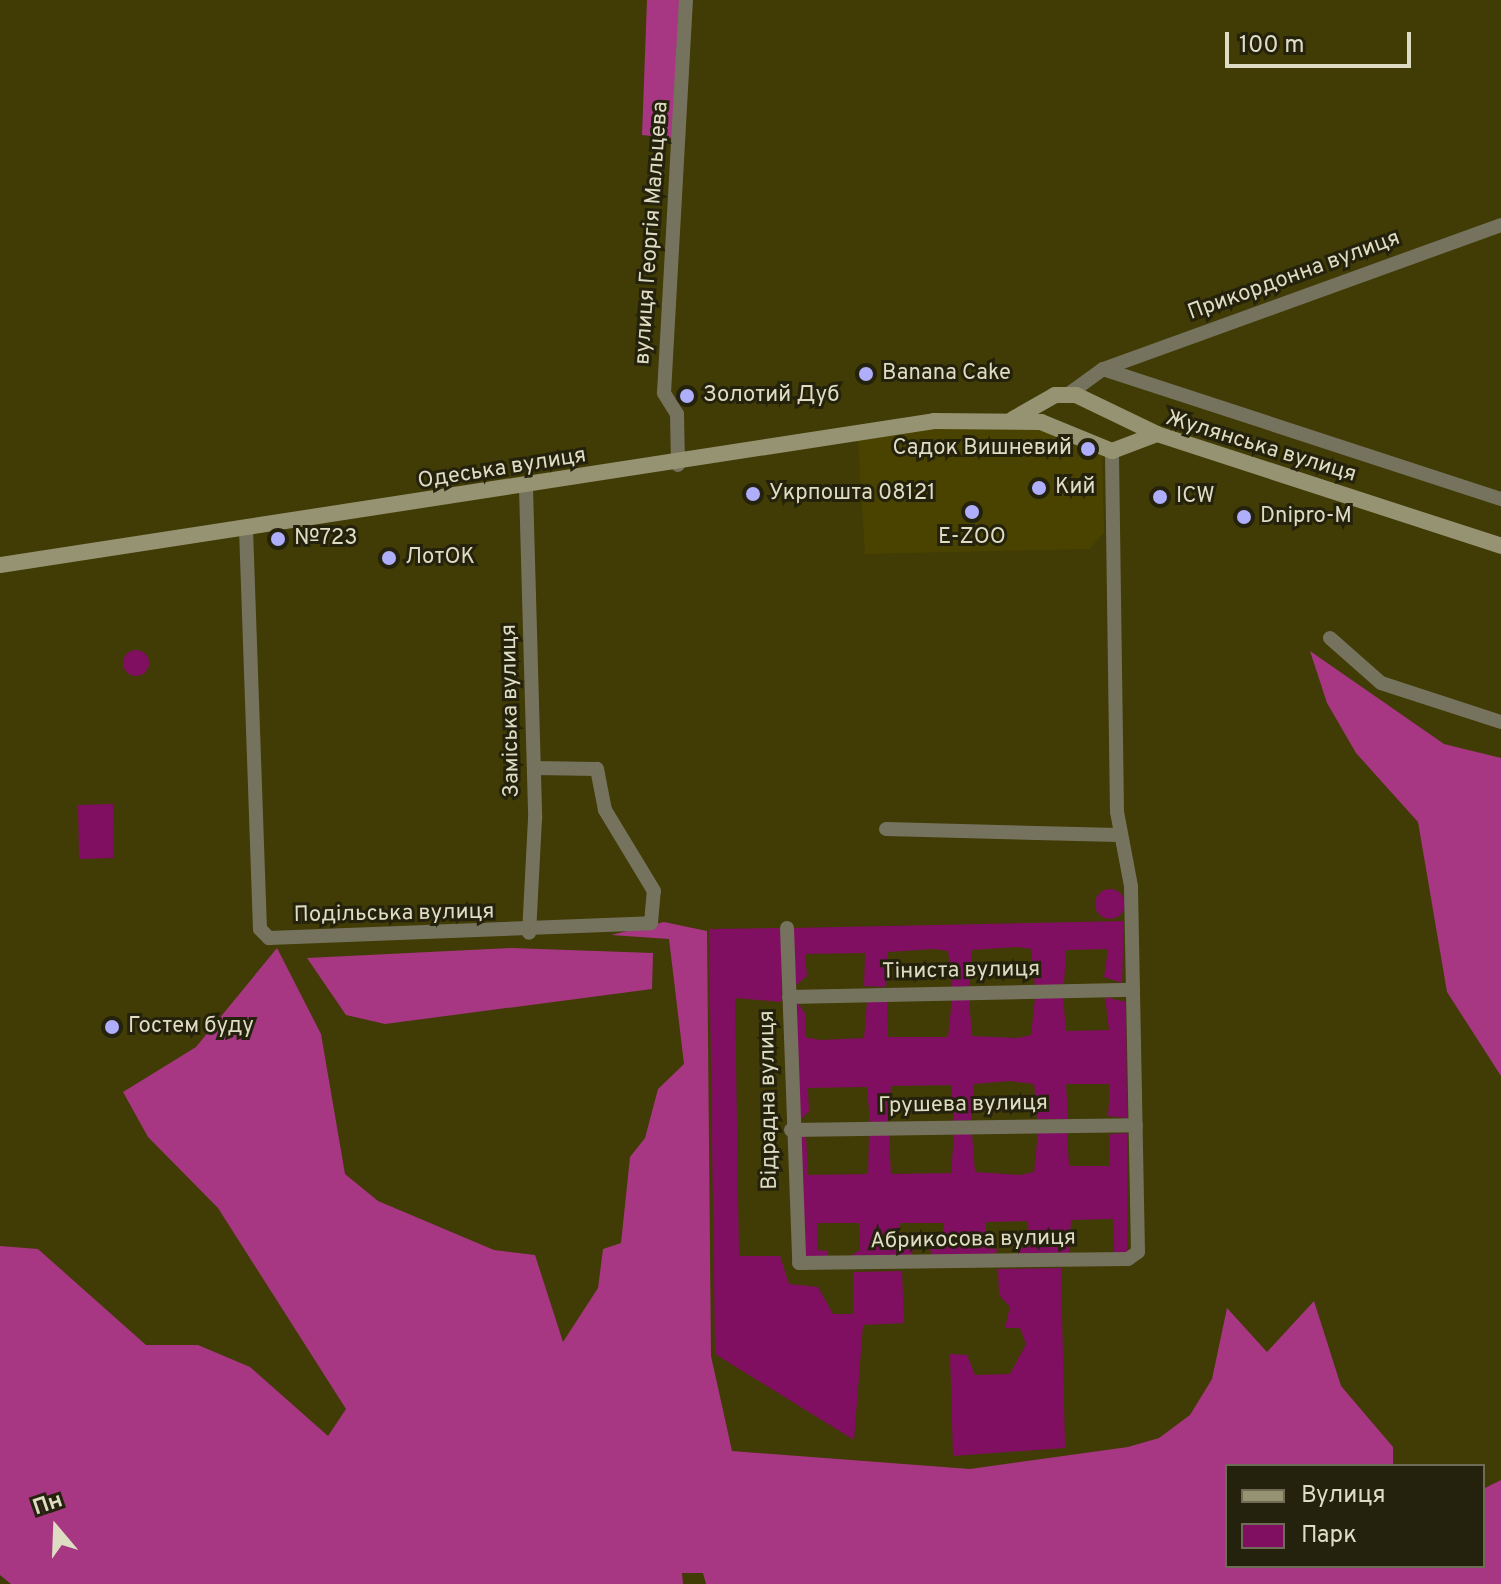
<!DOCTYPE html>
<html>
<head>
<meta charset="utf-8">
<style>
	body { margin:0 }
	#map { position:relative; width:1501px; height:1584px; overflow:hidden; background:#413b05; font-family:Overpass,sans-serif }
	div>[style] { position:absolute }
	.built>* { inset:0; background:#4a4300 }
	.green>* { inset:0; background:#810f61 }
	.round { border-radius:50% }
	.forest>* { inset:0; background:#a73782 }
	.street>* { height:14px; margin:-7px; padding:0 7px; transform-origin:7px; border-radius:7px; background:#75735e }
	.secondary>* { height:16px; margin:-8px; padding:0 8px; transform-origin:8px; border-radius:8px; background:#969372 }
	.dots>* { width:22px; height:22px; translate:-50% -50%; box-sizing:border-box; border:4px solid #24220d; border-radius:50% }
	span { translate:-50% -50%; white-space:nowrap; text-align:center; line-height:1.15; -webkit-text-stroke:6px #24220d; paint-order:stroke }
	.street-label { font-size:22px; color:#dedcc2 }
	.poi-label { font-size:22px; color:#dedcc2 }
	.left { translate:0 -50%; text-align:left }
	.right { translate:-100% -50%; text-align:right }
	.legend { position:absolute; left:1225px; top:1464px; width:260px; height:104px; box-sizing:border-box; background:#24220d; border:2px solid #6e6c55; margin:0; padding:10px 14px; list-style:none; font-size:24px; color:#dedcc2 }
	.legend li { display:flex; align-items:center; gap:16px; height:40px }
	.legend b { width:40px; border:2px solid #6e6c55 }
	.north { position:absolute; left:16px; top:1488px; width:80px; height:80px; -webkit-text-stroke:6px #24220d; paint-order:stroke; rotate:341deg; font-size:22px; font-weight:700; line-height:32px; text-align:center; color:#dedcc2 }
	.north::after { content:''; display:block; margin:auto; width:28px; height:36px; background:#dedcc2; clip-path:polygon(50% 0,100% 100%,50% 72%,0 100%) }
	.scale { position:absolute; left:1225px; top:32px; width:186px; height:36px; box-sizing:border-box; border:4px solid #dedcc2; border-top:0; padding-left:10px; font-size:24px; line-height:28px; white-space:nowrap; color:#dedcc2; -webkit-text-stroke:6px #24220d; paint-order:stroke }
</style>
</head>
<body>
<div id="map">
	<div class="built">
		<div style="clip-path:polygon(1051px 428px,1102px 452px,1104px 532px,1090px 549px,865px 554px,858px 440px,930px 429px)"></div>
	</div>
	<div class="green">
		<div class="round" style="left:123px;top:650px;width:26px;height:26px"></div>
		<div style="clip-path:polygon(113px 804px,114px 858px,79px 859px,78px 805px)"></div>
		<div class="round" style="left:1095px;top:889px;width:30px;height:30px"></div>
		<div style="clip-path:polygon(1124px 921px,1122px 983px,1104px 977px,1108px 949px,1066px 950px,1064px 984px,1035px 987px,1031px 949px,1017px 947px,972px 950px,969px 987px,952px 987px,948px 951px,933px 949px,888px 952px,886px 987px,864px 986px,865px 953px,805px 954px,807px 976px,795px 986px,792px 928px)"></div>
		<div style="clip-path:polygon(782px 928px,781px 1002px,735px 998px,739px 1256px,780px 1256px,789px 1284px,818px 1287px,833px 1314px,853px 1314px,853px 1272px,902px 1271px,904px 1323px,863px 1325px,854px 1440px,715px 1354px,709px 929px)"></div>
		<div style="clip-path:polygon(1063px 997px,1066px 1031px,1109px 1030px,1105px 997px,1126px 1002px,1127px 1118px,1108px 1116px,1110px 1084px,1066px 1084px,1068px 1119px,1037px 1119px,1034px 1084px,1010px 1081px,974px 1084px,971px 1120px,954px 1121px,951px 1085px,891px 1086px,888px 1123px,870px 1123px,867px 1087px,808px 1088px,809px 1111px,798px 1123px,798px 1003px,806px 1015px,805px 1037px,820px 1040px,864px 1038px,867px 1002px,887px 1001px,888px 1037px,948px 1037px,952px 999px,969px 999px,972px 1036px,1017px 1038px,1031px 1035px,1035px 998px)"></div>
		<div style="clip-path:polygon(1038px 1132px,1067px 1133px,1069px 1166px,1110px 1166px,1110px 1134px,1127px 1133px,1127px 1254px,1114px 1252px,1113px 1219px,1071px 1220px,1069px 1254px,1021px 1256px,1018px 1248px,1029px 1247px,1028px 1221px,986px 1222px,986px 1248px,998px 1249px,993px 1256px,932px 1257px,930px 1249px,944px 1249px,944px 1223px,900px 1223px,900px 1249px,913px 1249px,911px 1258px,850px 1256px,860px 1250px,859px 1223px,818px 1223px,817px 1250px,828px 1251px,828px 1258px,804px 1257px,800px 1137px,806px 1136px,808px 1175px,868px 1174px,869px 1134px,889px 1134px,891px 1174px,951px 1173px,954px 1134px,972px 1134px,975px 1172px,1020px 1175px,1034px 1172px)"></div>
		<div style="clip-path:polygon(1061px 1268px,1065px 1448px,953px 1456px,950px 1354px,967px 1355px,975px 1375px,1010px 1374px,1026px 1344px,1020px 1328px,1005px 1328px,1010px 1307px,999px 1295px,998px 1269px)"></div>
	</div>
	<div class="forest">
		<div style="clip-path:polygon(647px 0,680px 0,673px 138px,642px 135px)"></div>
		<div style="clip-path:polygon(1310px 651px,1444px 744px,1501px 758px,1501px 1076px,1447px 992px,1418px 822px,1356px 753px,1327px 703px)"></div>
		<div style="clip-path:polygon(664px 922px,707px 931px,711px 1356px,732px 1451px,970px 1469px,1128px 1447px,1159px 1438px,1190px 1415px,1212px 1379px,1227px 1308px,1267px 1352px,1314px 1301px,1341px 1386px,1393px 1447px,1393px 1466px,1227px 1466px,1227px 1566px,1483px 1566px,1483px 1489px,1501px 1480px,1501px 1584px,706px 1584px,703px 1573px,682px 1573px,683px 1584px,11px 1584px,0 1575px,0 1246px,38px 1249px,146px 1345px,198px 1345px,250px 1367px,328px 1436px,346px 1409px,218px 1208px,148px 1137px,123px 1092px,196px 1047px,277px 948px,321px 1034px,345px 1174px,378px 1201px,494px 1250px,535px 1255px,563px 1342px,598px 1288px,603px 1249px,621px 1243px,630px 1157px,645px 1138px,658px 1089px,684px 1064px,669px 939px,611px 935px)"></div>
		<div style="clip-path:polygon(512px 948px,653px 953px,652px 989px,385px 1024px,346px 1015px,307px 958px)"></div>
	</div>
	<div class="street">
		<div style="left:1501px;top:225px;width:423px;rotate:160.1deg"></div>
		<div style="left:1103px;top:369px;width:419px;rotate:18.1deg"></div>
		<div style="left:1070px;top:393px;width:41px;rotate:-36deg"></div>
		<div style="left:678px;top:465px;width:51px;rotate:-91.1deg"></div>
		<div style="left:677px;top:414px;width:25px;rotate:-122deg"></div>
		<div style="left:664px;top:393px;width:394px;rotate:-86.8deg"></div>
		<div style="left:526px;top:488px;width:331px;rotate:88.4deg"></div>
		<div style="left:535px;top:819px;width:114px;rotate:93deg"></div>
		<div style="left:246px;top:529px;width:400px;rotate:88deg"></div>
		<div style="left:260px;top:929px;width:13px;rotate:45deg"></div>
		<div style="left:269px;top:938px;width:382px;rotate:-2.2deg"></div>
		<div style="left:651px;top:923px;width:32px;rotate:-85deg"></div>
		<div style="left:654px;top:891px;width:95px;rotate:-121.2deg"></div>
		<div style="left:605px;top:810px;width:42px;rotate:-101deg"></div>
		<div style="left:597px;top:769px;width:63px;rotate:-179.1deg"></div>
		<div style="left:1330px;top:638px;width:68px;rotate:41.4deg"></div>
		<div style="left:1381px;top:683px;width:126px;rotate:18deg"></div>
		<div style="left:886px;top:829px;width:232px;rotate:1.5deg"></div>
		<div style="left:787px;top:928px;width:335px;rotate:87.9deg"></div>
		<div style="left:799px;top:1263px;width:329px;rotate:-0.7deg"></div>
		<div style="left:1128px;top:1259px;width:12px;rotate:-35deg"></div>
		<div style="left:1138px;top:1252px;width:366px;rotate:-91.1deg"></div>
		<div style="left:1131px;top:886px;width:75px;rotate:-100.7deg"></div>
		<div style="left:1117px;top:812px;width:361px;rotate:-90.8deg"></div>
		<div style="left:789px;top:997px;width:344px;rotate:-1.2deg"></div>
		<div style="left:791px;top:1130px;width:345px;rotate:-0.8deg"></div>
	</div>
	<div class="secondary">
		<div style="left:1013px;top:419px;width:48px;rotate:-29.7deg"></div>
		<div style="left:1055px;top:395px;width:21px"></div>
		<div style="left:1076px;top:395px;width:90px;rotate:25.7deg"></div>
		<div style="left:1157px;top:434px;width:362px;rotate:18deg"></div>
		<div style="left:0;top:565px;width:945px;rotate:-8.76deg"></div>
		<div style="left:934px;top:421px;width:107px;rotate:0.5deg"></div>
		<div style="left:1041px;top:422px;width:77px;rotate:22.2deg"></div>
		<div style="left:1112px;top:451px;width:48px;rotate:-20.7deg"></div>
	</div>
	<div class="dots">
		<div style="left:866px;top:374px;background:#aeaefb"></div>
		<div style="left:687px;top:396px;background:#aeaefb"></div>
		<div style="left:1088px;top:449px;background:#aeaefb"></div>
		<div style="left:1039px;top:488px;background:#aeaefb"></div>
		<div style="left:753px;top:494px;background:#aeaefb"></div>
		<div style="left:1160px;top:497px;background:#aeaefb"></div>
		<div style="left:972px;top:512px;background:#aeaefb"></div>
		<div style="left:1244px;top:517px;background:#aeaefb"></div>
		<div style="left:278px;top:539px;background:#aeaefb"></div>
		<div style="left:389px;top:558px;background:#aeaefb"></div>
		<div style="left:112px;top:1027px;background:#aeaefb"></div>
	</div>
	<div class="street-label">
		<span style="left:652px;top:233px;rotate:-86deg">вулиця Георгія Мальцева</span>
		<span style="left:1294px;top:276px;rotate:-20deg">Прикордонна вулиця</span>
		<span style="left:1261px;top:447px;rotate:17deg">Жулянська вулиця</span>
		<span style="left:502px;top:469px;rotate:-9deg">Одеська вулиця</span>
		<span style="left:511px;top:711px;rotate:-91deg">Заміська вулиця</span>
		<span style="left:394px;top:914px;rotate:-1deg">Подільська вулиця</span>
		<span style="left:961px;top:971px;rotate:-1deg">Тіниста вулиця</span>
		<span style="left:769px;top:1100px;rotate:-91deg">Відрадна вулиця</span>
		<span style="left:963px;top:1105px;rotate:-1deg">Грушева вулиця</span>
		<span style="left:973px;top:1240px;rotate:-1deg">Абрикосова вулиця</span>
	</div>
	<div class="poi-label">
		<span class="left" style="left:882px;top:374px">Banana Cake</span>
		<span class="left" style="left:703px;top:396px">Золотий Дуб</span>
		<span class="right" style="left:1072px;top:449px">Садок Вишневий</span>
		<span class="left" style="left:1055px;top:488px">Кий</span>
		<span class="left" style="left:769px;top:494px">Укрпошта 08121</span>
		<span class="left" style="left:1176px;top:497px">ICW</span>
		<span class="left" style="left:1260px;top:517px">Dnipro-M</span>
		<span style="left:972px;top:538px">E-ZOO</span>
		<span class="left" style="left:294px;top:539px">№723</span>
		<span class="left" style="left:405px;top:558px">ЛотОК</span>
		<span class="left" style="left:128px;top:1027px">Гостем буду</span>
	</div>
	<ul class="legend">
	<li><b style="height:10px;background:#969372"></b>Вулиця</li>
	<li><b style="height:22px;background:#810f61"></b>Парк</li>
	</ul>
	<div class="north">Пн</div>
	<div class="scale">100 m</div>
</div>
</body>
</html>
